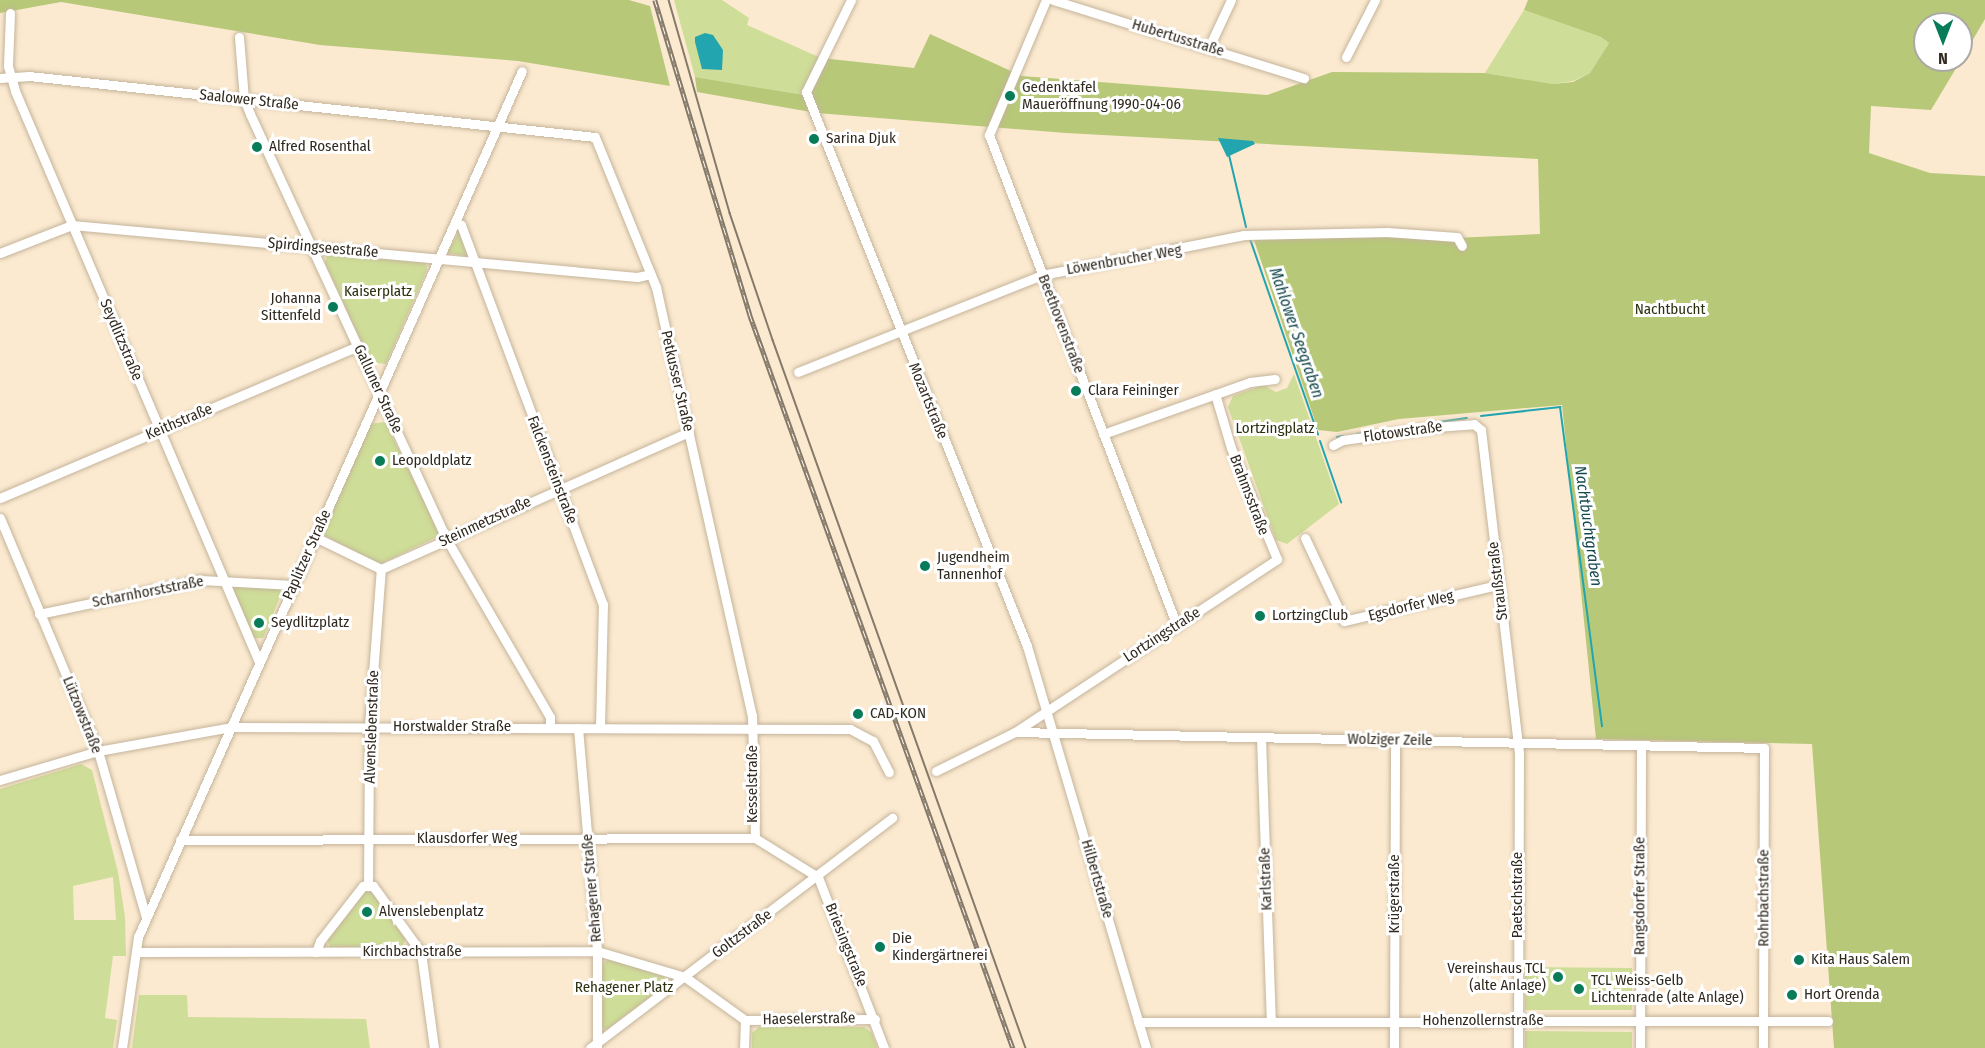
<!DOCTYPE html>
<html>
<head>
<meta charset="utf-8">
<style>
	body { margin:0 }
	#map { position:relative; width:1985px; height:1048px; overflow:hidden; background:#fbead0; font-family:"Fira Sans Condensed",sans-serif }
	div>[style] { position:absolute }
	.green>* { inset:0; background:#cedd97 }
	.forest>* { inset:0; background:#b7c878 }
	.water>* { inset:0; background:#22a5af }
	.stream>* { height:2px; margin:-1px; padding:0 1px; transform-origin:1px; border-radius:1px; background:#22a5af }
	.roads { filter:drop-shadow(0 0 2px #c4b49b) drop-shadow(0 0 2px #c4b49b) }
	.street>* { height:9px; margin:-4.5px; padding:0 4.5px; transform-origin:4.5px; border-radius:4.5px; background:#fff }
	.tram>* { height:1.5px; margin:-0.75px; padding:0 0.75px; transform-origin:0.75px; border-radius:0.75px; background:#857a69 }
	.rail>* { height:4.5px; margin-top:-2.25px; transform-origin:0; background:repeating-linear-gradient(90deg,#fff 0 7px,#857a69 0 14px); box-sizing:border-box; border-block:2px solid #857a69 }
	.dots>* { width:16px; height:16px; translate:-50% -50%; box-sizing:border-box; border:3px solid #fff; border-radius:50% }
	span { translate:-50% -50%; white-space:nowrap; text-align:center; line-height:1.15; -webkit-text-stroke:6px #fff; paint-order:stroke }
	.street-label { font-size:15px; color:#30291f }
	.poi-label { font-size:15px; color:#30291f }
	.left { translate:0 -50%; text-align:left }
	.right { translate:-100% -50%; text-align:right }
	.park-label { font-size:15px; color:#2b310f }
	.water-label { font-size:16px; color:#15494e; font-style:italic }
	.north { position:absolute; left:1913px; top:12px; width:60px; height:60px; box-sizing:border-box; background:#fff; border:2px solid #aca9a5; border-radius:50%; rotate:180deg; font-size:16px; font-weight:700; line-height:24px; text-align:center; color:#30291f }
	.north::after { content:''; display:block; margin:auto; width:21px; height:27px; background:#087b58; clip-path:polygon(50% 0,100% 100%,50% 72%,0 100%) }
</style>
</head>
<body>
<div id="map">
	<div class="green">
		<div style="clip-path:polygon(674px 0,722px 0,749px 18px,747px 25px,821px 58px,804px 95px,695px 77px)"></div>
		<div style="clip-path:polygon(1524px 10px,1601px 37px,1609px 43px,1590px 73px,1573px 81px,1553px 84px,1485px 73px)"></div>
		<div style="clip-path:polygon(460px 230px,468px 255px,466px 256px,447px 253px)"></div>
		<div style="clip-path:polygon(327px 253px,426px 263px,427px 270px,386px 364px,370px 362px,325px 263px)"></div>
		<div style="clip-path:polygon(1294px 374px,1339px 504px,1287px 544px,1276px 540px,1228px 407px,1233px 396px,1263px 385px,1276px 392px,1287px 388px)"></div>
		<div style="clip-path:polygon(385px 422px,441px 535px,380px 564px,321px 534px,369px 424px)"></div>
		<div style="clip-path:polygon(236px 586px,279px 588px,282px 592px,263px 638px,253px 638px,233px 593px)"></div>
		<div style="clip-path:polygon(evenodd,81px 764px,92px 770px,118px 872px,125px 917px,126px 956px,113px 956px,105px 1018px,117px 1020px,113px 1048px,0 1048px,0 789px,81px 764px,113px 877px,116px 920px,74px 920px,73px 886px,113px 877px)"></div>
		<div style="clip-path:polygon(364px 892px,372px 892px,406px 938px,402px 947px,330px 947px,327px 939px)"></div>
		<div style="clip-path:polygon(609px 959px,664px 976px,666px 985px,606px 1030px,601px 1026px,601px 965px)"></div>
		<div style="clip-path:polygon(1525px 967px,1632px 968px,1632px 1010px,1525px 1010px)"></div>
		<div style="clip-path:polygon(139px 995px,187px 995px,188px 1017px,366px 1019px,370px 1048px,132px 1048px)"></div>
		<div style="clip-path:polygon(759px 1027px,864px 1027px,872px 1033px,877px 1048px,752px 1048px,752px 1033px)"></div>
		<div style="clip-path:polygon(1525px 1031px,1632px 1032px,1632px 1048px,1525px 1048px)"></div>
	</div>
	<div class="forest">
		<div style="clip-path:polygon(0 0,629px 0,650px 6px,670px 86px,518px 61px,320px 45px,61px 2px,0 13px)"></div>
		<div style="clip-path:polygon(1528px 0,1985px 0,1985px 19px,1961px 60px,1961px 24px,1925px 24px,1925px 60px,1961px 60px,1931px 110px,1871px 106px,1869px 153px,1930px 173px,1985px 176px,1985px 1048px,1834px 1048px,1812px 744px,1596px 739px,1562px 405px,1399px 419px,1337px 432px,1318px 430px,1254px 240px,1272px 237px,1455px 238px,1540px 234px,1538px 159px,1066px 133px,817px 113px,697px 92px,695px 77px,804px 95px,821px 58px,914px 68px,930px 34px,1022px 76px,1267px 95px,1332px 72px,1485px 73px,1553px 84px,1573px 82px,1590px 73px,1609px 43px,1601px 37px,1524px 10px)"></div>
	</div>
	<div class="water">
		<div style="clip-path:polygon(705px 33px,713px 35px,723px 50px,722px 70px,702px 69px,695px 42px,695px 37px)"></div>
		<div style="clip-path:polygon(1218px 138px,1253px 141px,1255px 144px,1227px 157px)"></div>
	</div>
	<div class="stream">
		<div style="left:1229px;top:155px;width:74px;rotate:76.7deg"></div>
		<div style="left:1250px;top:239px;width:207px;rotate:70.8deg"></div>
		<div style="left:1481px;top:416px;width:80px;rotate:-6.5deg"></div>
		<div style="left:1560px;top:407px;width:322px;rotate:82.5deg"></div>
		<div style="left:1357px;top:434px;width:111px;rotate:-8.3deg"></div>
		<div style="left:1337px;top:437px;width:6px;rotate:-9deg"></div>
		<div style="left:1320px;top:441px;width:65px;rotate:71deg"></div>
	</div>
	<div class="roads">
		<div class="street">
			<div style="left:851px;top:0;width:102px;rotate:116.1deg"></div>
			<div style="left:806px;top:92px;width:596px;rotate:68.25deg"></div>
			<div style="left:1027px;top:646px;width:419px;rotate:73.5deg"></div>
			<div style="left:1046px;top:0;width:147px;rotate:112.9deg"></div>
			<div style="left:989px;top:135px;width:526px;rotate:69.05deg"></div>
			<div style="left:1053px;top:0;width:263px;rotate:17.3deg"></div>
			<div style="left:10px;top:13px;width:53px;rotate:92.2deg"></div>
			<div style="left:8px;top:66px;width:26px;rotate:74deg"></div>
			<div style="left:15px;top:91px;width:621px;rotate:66.86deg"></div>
			<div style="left:239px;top:37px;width:62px;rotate:85.4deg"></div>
			<div style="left:244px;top:99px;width:16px;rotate:68deg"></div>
			<div style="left:250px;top:114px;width:469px;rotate:65.2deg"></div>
			<div style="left:447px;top:540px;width:205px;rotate:59.8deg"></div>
			<div style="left:550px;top:717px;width:11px;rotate:90deg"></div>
			<div style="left:1209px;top:47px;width:52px;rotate:-64.9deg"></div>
			<div style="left:1346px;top:57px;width:64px;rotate:-63deg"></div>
			<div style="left:0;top:78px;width:29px;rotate:-4deg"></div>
			<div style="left:29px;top:76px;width:569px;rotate:6.15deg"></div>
			<div style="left:595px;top:137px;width:162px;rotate:67.9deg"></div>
			<div style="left:656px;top:287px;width:439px;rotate:77.4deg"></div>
			<div style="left:752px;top:715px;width:123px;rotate:88.6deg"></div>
			<div style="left:755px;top:838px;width:74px;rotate:31.8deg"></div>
			<div style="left:455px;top:222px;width:7px;rotate:27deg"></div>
			<div style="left:461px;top:225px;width:405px;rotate:69.5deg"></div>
			<div style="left:603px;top:604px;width:124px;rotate:91.4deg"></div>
			<div style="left:0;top:253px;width:77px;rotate:-21.3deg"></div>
			<div style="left:72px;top:225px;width:567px;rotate:5.26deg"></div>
			<div style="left:637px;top:277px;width:14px;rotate:-12deg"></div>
			<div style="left:798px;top:372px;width:263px;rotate:-21.7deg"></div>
			<div style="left:1042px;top:275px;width:206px;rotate:-11.2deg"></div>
			<div style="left:1244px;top:235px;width:143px;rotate:-1.2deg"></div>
			<div style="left:1387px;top:232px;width:70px;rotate:4.1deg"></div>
			<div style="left:1457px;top:237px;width:10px;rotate:61deg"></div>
			<div style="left:1103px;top:434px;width:156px;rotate:-19.5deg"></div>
			<div style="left:1250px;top:382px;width:25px;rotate:-7deg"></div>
			<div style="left:1333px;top:445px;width:11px;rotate:-27deg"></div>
			<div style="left:1343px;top:440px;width:93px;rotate:-8deg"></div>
			<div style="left:1435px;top:427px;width:39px;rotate:-4deg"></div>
			<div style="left:1474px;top:424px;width:9px;rotate:41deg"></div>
			<div style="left:1481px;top:430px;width:325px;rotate:83.3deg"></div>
			<div style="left:1519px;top:753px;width:295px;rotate:90.2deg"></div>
			<div style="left:0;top:498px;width:389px;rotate:-23deg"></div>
			<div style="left:0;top:518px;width:253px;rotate:67.2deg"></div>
			<div style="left:98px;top:751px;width:173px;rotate:73.9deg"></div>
			<div style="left:315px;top:537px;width:73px;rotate:25.9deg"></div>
			<div style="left:381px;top:569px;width:337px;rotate:-24deg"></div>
			<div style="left:1305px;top:538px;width:92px;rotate:64.8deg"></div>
			<div style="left:1344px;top:621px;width:158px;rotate:-13.2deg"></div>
			<div style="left:39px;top:614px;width:166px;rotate:-11.9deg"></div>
			<div style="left:201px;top:580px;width:92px;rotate:3.1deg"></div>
			<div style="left:578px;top:728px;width:224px;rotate:85.1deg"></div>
			<div style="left:597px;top:951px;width:95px;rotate:90deg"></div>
			<div style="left:1015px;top:732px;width:749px;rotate:1.22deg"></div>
			<div style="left:1764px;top:748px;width:300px;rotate:90.2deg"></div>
			<div style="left:1261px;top:738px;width:282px;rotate:88deg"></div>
			<div style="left:936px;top:771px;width:88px;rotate:-26.3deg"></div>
			<div style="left:1015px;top:732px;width:314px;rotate:-33.4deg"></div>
			<div style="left:1277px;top:559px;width:120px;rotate:-112.5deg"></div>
			<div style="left:1231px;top:448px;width:56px;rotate:-106.5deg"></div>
			<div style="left:0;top:780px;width:102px;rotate:-16.5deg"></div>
			<div style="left:98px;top:751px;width:135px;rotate:-10.2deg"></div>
			<div style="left:231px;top:727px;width:619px;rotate:0.19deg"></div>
			<div style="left:850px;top:729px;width:26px;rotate:28deg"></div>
			<div style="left:873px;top:741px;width:35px;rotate:63deg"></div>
			<div style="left:180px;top:840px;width:575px;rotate:-0.2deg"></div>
			<div style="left:818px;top:877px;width:183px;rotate:68.9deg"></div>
			<div style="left:368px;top:886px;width:159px;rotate:-89.6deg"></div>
			<div style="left:369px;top:727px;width:158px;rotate:-85.7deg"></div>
			<div style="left:136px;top:952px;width:461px;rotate:-0.1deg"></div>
			<div style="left:597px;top:951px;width:92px;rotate:16.5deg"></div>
			<div style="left:685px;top:977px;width:74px;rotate:35.6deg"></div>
			<div style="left:745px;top:1020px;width:130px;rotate:-0.4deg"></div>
			<div style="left:316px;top:952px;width:12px;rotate:-70deg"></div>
			<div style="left:320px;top:941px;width:70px;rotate:-52deg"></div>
			<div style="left:363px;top:886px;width:10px"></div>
			<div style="left:373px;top:886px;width:82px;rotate:54deg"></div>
			<div style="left:421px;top:952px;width:97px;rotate:82.3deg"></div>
			<div style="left:1138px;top:1022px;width:690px;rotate:-0.08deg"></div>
			<div style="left:122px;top:1048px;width:112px;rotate:-81.8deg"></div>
			<div style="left:138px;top:937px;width:947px;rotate:-66.09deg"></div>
			<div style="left:590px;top:1048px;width:380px;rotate:-37.3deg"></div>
			<div style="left:744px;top:1048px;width:28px;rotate:-88deg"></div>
			<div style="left:1394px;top:1048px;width:307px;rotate:-89.8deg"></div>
			<div style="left:1640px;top:1048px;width:303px;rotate:-89.8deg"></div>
		</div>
	</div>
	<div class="tram">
		<div style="left:669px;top:0;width:222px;rotate:74deg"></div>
		<div style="left:730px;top:213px;width:134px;rotate:71.3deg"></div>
		<div style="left:773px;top:340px;width:752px;rotate:70.34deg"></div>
	</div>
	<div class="rail">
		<div style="left:655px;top:0;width:329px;rotate:73.2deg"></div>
		<div style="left:750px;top:315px;width:779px;rotate:70.26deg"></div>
	</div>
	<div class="dots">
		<div style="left:1010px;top:96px;background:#087b58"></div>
		<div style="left:814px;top:139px;background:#087b58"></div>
		<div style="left:257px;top:147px;background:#087b58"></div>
		<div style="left:333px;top:307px;background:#087b58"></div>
		<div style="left:1076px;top:391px;background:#087b58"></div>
		<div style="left:380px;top:461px;background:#087b58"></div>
		<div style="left:925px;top:566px;background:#087b58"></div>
		<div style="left:1260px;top:616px;background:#087b58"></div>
		<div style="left:259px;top:623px;background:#087b58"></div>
		<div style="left:858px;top:714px;background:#087b58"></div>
		<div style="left:367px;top:912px;background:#087b58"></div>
		<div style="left:880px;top:947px;background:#087b58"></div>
		<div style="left:1799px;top:960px;background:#087b58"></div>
		<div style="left:1558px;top:977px;background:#087b58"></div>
		<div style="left:1579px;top:989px;background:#087b58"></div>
		<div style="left:1792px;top:995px;background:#087b58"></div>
	</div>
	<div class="street-label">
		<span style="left:1178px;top:38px;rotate:17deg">Hubertusstraße</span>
		<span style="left:249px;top:100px;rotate:6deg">Saalower Straße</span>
		<span style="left:323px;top:248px;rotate:5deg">Spirdingseestraße</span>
		<span style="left:1124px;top:260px;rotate:-10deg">Löwenbrucher Weg</span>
		<span style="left:1061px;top:324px;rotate:69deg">Beethovenstraße</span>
		<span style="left:121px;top:340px;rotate:67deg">Seydlitzstraße</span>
		<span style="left:677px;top:381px;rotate:77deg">Petkusser Straße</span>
		<span style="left:378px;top:389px;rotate:65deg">Galluner Straße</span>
		<span style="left:928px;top:401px;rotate:68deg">Mozartstraße</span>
		<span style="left:179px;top:422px;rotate:-23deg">Keithstraße</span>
		<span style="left:1403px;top:432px;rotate:-8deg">Flotowstraße</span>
		<span style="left:552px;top:470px;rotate:69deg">Falckensteinstraße</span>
		<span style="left:1249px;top:495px;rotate:69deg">Brahmsstraße</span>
		<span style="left:485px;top:522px;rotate:-25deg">Steinmetzstraße</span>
		<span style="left:307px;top:555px;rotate:-66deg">Paplitzer Straße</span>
		<span style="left:1498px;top:581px;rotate:-97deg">Straußstraße</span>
		<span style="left:148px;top:592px;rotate:-11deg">Scharnhorststraße</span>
		<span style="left:1411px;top:606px;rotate:-14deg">Egsdorfer Weg</span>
		<span style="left:1162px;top:635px;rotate:-33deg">Lortzingstraße</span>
		<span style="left:82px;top:715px;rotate:68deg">Lützowstraße</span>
		<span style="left:372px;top:727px;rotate:-88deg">Alvenslebenstraße</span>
		<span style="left:452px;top:727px">Horstwalder Straße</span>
		<span style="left:1390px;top:740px;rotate:1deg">Wolziger Zeile</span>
		<span style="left:753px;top:784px;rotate:-90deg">Kesselstraße</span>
		<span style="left:467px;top:839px">Klausdorfer Weg</span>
		<span style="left:1097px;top:879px;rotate:74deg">Hilbertstraße</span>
		<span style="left:1266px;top:879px;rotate:-92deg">Karlstraße</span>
		<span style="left:592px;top:888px;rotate:-95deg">Rehagener Straße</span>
		<span style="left:1395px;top:894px;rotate:-90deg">Krügerstraße</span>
		<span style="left:1518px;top:895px;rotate:-90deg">Paetschstraße</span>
		<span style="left:1640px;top:896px;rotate:-90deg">Rangsdorfer Straße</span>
		<span style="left:1764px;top:898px;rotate:-90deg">Rohrbachstraße</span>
		<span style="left:742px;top:934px;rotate:-37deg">Goltzstraße</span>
		<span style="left:846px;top:945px;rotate:68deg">Briesingstraße</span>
		<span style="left:412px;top:952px">Kirchbachstraße</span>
		<span style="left:809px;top:1019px;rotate:-1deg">Haeselerstraße</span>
		<span style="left:1483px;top:1021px">Hohenzollernstraße</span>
	</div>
	<div class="poi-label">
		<span class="left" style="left:1022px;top:96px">Gedenktafel<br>Maueröffnung 1990-04-06</span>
		<span class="left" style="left:826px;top:139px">Sarina Djuk</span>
		<span class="left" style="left:269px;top:147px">Alfred Rosenthal</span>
		<span class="right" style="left:321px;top:307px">Johanna<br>Sittenfeld</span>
		<span class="left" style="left:1088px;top:391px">Clara Feininger</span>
		<span class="left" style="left:392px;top:461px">Leopoldplatz</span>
		<span class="left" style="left:937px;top:566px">Jugendheim<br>Tannenhof</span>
		<span class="left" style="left:1272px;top:616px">LortzingClub</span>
		<span class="left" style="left:271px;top:623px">Seydlitzplatz</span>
		<span class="left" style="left:870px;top:714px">CAD-KON</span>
		<span class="left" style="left:379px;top:912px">Alvenslebenplatz</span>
		<span class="left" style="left:892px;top:947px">Die<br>Kindergärtnerei</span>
		<span class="left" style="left:1811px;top:960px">Kita Haus Salem</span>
		<span class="right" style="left:1546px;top:977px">Vereinshaus TCL<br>(alte Anlage)</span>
		<span class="left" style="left:1591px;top:989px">TCL Weiss-Gelb<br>Lichtenrade (alte Anlage)</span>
		<span class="left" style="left:1804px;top:995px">Hort Orenda</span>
	</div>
	<div class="park-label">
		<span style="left:378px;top:292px">Kaiserplatz</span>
		<span style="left:1670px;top:310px">Nachtbucht</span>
		<span style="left:1275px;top:429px">Lortzingplatz</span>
		<span style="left:624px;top:988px">Rehagener Platz</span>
	</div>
	<div class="water-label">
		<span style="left:1296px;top:333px;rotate:71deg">Mahlower Seegraben</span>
		<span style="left:1588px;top:526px;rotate:82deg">Nachtbuchtgraben</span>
	</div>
	<div class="north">N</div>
</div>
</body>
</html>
